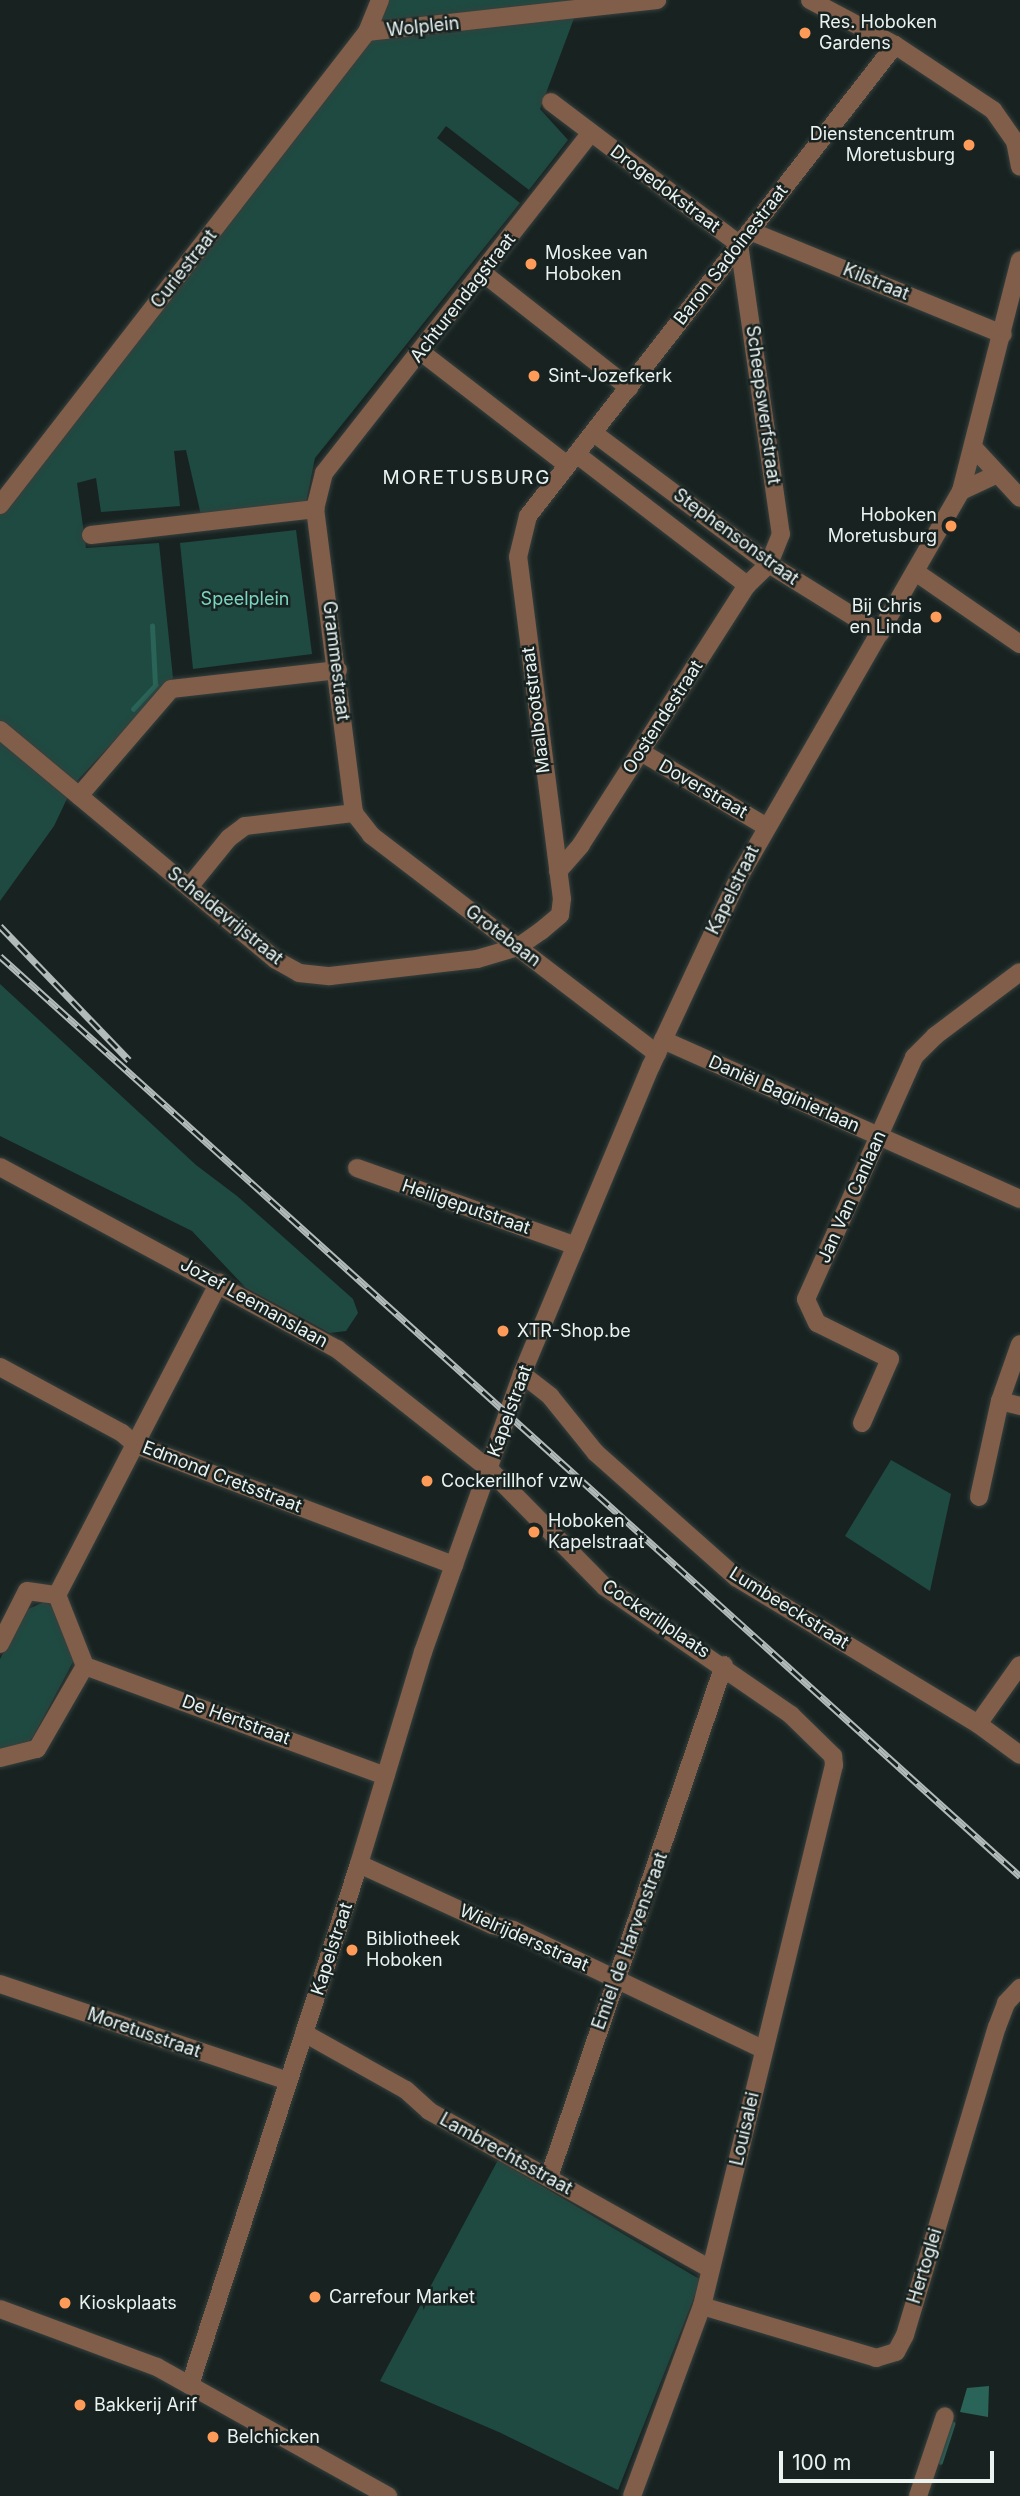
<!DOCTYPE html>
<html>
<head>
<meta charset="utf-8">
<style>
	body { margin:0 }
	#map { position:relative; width:1020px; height:2496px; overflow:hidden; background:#182321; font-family:Inter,sans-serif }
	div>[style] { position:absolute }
	.green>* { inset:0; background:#1f4a41 }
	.water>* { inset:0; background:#2a6458 }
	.stream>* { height:4.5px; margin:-2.25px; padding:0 2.25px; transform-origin:2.25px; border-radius:2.25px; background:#2a6458 }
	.roads { filter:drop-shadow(0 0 2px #36403e) drop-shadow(0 0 2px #36403e) }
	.minor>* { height:18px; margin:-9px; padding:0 9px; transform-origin:9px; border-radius:9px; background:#815e49 }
	.tertiary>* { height:18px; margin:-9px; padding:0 9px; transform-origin:9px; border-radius:9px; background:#815e49 }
	.rail>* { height:7px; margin-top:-3.5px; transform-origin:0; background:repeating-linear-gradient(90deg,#182321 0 13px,#b2bbb9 0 26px); box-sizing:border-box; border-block:2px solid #b2bbb9 }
	.dots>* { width:19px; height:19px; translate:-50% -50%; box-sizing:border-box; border:4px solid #182321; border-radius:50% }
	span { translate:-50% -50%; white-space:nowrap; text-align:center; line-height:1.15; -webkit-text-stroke:5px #182321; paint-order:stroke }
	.poi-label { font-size:18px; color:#ebf3f1 }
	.left { translate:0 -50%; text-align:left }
	.right { translate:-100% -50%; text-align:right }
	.street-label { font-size:18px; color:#ebf3f1 }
	.park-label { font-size:18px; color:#79d6c2 }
	.neighbourhood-label { font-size:19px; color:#ebf3f1; letter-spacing:2px }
	.scale { position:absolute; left:779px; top:2451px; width:215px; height:32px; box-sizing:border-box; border:4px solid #ebf3f1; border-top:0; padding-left:9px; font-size:21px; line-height:24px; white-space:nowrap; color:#ebf3f1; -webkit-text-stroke:5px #182321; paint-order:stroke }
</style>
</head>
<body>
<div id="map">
	<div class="green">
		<div style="clip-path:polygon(387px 0,598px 0,576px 13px,540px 109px,568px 140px,529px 190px,446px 126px,437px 138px,520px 203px,315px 458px,306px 502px,201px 515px,186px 450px,174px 451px,180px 506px,101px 512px,96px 478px,77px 483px,86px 548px,159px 543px,173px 678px,74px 784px,54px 826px,0 901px,0 513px)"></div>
		<div style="clip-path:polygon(296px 530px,312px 654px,193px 669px,180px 543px)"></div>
		<div style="clip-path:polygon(0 984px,196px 1165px,237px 1196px,353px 1299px,358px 1313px,346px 1331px,330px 1333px,246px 1288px,192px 1231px,0 1136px)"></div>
		<div style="clip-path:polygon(891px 1460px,951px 1494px,930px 1591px,845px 1536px)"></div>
		<div style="clip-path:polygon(44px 1602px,55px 1607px,74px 1660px,33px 1737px,24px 1748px,0 1754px,0 1659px,26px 1610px)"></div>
		<div style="clip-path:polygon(498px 2160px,701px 2280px,618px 2490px,501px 2433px,380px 2381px)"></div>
	</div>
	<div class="water">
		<div style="clip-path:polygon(989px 2386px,988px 2417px,960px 2412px,967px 2388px)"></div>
	</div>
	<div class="stream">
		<div style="left:133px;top:709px;width:33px;rotate:-47deg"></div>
		<div style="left:155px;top:685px;width:59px;rotate:-92.9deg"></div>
		<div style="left:940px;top:2462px;width:40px;rotate:-72deg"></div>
	</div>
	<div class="roads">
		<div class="minor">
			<div style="left:380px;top:0;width:35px;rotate:112deg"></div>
			<div style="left:367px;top:32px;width:292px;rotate:-6.3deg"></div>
			<div style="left:810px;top:0;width:96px;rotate:27.9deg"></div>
			<div style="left:895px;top:45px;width:118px;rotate:33.6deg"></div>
			<div style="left:993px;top:110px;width:38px;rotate:55deg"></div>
			<div style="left:1015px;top:141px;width:26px;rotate:79deg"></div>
			<div style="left:551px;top:102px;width:236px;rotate:37.1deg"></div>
			<div style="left:739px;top:244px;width:293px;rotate:81.8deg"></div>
			<div style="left:781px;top:534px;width:32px;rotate:112deg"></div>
			<div style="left:769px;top:564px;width:30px;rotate:136deg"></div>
			<div style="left:747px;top:585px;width:308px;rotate:122.6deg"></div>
			<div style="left:581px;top:845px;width:35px;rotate:131deg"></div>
			<div style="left:750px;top:231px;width:273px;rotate:22.2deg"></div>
			<div style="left:483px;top:273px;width:186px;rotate:38.2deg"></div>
			<div style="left:421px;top:352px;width:183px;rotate:37.7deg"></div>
			<div style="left:595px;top:434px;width:217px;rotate:36.8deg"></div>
			<div style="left:769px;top:564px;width:131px;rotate:31.9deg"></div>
			<div style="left:973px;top:447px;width:69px;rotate:47.3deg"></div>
			<div style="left:579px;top:456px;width:212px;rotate:37.5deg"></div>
			<div style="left:961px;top:491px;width:40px;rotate:-25deg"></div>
			<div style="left:0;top:505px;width:599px;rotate:-52.19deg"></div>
			<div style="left:91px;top:535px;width:226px;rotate:-6.6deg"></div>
			<div style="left:917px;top:573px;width:125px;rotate:34.6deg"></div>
			<div style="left:0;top:730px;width:359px;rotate:39.8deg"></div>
			<div style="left:276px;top:960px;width:26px;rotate:29deg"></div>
			<div style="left:299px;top:973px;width:31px;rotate:6deg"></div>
			<div style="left:330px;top:976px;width:148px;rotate:-6.6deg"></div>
			<div style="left:477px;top:959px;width:43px;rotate:-16.3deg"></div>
			<div style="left:518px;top:947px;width:28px;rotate:-35deg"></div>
			<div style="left:541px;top:931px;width:25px;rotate:-40deg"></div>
			<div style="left:560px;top:915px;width:16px;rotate:-83deg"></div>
			<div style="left:562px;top:899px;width:345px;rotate:-97.3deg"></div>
			<div style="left:518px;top:557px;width:42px;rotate:-76.3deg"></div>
			<div style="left:528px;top:516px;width:597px;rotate:-52.07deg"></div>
			<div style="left:641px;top:752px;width:144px;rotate:30.8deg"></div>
			<div style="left:79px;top:796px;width:141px;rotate:-49.3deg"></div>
			<div style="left:171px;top:689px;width:168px;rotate:-6.5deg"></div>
			<div style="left:354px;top:813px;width:306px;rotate:-97.3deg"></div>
			<div style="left:315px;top:509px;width:37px;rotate:-76deg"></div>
			<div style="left:324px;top:473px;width:432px;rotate:-51.9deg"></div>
			<div style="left:354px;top:813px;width:28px;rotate:52deg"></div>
			<div style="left:371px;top:835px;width:360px;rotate:37.4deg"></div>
			<div style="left:189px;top:887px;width:63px;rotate:-50.8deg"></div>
			<div style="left:229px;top:838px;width:20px;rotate:-37deg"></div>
			<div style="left:245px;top:826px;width:110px;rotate:-6.8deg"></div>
			<div style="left:663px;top:1040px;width:391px;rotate:24deg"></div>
			<div style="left:357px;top:1168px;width:232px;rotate:19.6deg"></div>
			<div style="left:0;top:1367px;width:139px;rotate:28.4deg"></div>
			<div style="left:122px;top:1433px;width:18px;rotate:41deg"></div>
			<div style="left:136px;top:1445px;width:340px;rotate:20.7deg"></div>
			<div style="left:522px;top:1374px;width:36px;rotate:38deg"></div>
			<div style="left:550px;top:1396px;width:73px;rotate:51.1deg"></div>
			<div style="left:596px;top:1453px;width:188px;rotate:41.6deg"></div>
			<div style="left:737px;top:1578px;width:282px;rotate:31.2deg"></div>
			<div style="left:978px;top:1724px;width:52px;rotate:36.4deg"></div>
			<div style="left:1000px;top:1401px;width:21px;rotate:14deg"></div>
			<div style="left:862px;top:1423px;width:70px;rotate:-66.4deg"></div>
			<div style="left:890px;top:1359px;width:81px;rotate:-153.7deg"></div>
			<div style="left:817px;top:1323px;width:26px;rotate:-115deg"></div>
			<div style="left:806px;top:1299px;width:265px;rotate:-65.9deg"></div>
			<div style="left:914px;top:1057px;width:30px;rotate:-45deg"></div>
			<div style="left:935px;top:1036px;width:106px;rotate:-37deg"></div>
			<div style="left:979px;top:1497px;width:98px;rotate:-77.7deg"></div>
			<div style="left:1000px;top:1401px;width:60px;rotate:-70.7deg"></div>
			<div style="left:57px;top:1595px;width:352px;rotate:-62.6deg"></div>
			<div style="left:0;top:1644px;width:59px;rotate:-63deg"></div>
			<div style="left:27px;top:1591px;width:30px;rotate:8deg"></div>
			<div style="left:85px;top:1666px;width:320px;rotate:20.1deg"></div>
			<div style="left:978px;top:1724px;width:72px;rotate:-54.6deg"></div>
			<div style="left:0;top:1758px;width:38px;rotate:-14deg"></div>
			<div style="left:37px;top:1749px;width:96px;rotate:-60deg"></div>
			<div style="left:85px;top:1666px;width:76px;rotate:-111.5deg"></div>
			<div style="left:359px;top:1864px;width:146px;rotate:24.6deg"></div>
			<div style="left:492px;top:1925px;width:22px;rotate:13deg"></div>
			<div style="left:513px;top:1930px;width:277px;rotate:25.5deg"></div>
			<div style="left:0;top:1984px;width:304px;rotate:18.6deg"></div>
			<div style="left:304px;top:2033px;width:117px;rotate:29.2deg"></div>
			<div style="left:406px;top:2090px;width:31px;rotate:42deg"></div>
			<div style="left:429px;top:2111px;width:323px;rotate:29.3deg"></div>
			<div style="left:549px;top:2177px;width:541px;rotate:-71.13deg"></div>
			<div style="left:702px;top:2306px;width:182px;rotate:16.6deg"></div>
			<div style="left:876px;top:2358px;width:21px;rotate:-17deg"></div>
			<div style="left:896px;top:2352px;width:19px;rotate:-62deg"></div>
			<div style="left:905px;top:2335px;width:321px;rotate:-73.4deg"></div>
			<div style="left:997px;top:2027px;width:26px;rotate:-69deg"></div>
			<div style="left:1006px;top:2003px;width:21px;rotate:-47deg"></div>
			<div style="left:0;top:2309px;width:167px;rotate:20.3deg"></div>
			<div style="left:157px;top:2367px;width:265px;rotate:29.2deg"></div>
			<div style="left:190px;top:2385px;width:548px;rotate:-72.03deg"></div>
			<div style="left:359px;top:1864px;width:221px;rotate:-73.2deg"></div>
			<div style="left:423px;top:1652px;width:295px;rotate:-70.4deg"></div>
			<div style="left:522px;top:1374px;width:334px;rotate:-67.3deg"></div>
			<div style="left:651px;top:1066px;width:208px;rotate:-65deg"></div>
			<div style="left:739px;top:877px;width:445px;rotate:-60.1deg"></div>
			<div style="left:961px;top:491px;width:238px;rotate:-75.7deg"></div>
			<div style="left:632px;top:2496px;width:202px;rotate:-69.8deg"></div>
			<div style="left:702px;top:2306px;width:557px;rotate:-76.29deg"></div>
			<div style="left:834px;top:1765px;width:9px;rotate:-96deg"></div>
			<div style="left:918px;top:2496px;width:84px;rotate:-71.4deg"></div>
		</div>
		<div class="tertiary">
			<div style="left:0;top:1167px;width:383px;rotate:28.4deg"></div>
			<div style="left:337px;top:1349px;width:194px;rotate:38.3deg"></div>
			<div style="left:489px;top:1469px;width:165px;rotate:45.5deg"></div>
			<div style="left:605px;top:1587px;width:226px;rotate:34.5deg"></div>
			<div style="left:791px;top:1715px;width:59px;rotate:44.3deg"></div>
		</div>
	</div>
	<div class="rail">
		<div style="left:0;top:926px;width:186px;rotate:46.1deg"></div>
		<div style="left:0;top:956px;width:1374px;rotate:42.05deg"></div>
	</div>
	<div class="dots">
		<div style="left:805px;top:33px;background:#fe9b59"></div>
		<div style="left:969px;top:145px;background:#fe9b59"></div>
		<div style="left:531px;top:264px;background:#fe9b59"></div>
		<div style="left:534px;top:376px;background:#fe9b59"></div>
		<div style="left:951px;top:526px;background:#fe9b59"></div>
		<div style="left:936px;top:617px;background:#fe9b59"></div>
		<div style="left:503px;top:1331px;background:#fe9b59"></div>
		<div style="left:427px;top:1481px;background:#fe9b59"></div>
		<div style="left:534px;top:1532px;background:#fe9b59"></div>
		<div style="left:352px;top:1950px;background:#fe9b59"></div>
		<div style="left:315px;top:2297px;background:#fe9b59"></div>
		<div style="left:65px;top:2303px;background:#fe9b59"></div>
		<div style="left:80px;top:2405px;background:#fe9b59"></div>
		<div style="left:213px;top:2437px;background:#fe9b59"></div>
	</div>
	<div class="poi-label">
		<span class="left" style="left:819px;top:33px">Res. Hoboken<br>Gardens</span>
		<span class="right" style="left:955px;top:145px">Dienstencentrum<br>Moretusburg</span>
		<span class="left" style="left:545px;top:264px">Moskee van<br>Hoboken</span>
		<span class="left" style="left:548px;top:376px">Sint-Jozefkerk</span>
		<span class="right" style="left:937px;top:526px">Hoboken<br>Moretusburg</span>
		<span class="right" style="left:922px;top:617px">Bij Chris<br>en Linda</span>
		<span class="left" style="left:517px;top:1331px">XTR-Shop.be</span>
		<span class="left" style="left:441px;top:1481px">Cockerillhof vzw</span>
		<span class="left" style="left:548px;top:1532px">Hoboken<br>Kapelstraat</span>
		<span class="left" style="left:366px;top:1950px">Bibliotheek<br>Hoboken</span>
		<span class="left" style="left:329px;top:2297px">Carrefour Market</span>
		<span class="left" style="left:79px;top:2303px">Kioskplaats</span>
		<span class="left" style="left:94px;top:2405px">Bakkerij Arif</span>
		<span class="left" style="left:227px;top:2437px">Belchicken</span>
	</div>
	<div class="street-label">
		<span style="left:423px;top:27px;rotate:-6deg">Wolplein</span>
		<span style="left:665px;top:189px;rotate:37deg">Drogedokstraat</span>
		<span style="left:731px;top:255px;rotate:-52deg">Baron Sadoinestraat</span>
		<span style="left:184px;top:269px;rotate:-52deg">Curiestraat</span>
		<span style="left:876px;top:282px;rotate:22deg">Kilstraat</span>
		<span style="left:463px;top:298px;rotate:-52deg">Achturendagstraat</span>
		<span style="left:763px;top:405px;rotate:82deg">Scheepswerfstraat</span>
		<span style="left:736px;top:537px;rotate:36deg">Stephensonstraat</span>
		<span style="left:336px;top:661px;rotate:83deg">Grammestraat</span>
		<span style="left:536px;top:710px;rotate:-97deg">Maalbootstraat</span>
		<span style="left:663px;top:717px;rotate:-57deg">Oostendestraat</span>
		<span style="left:703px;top:789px;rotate:30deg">Doverstraat</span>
		<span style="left:733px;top:890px;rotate:-64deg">Kapelstraat</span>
		<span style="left:225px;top:916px;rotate:39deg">Scheldevrijstraat</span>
		<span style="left:503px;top:936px;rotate:37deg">Grotebaan</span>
		<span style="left:784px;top:1094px;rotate:24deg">Daniël Baginierlaan</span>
		<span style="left:852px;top:1197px;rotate:-66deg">Jan Van Canlaan</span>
		<span style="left:466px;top:1207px;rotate:19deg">Heiligeputstraat</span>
		<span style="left:254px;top:1303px;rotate:29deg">Jozef Leemanslaan</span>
		<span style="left:510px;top:1411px;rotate:-70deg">Kapelstraat</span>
		<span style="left:222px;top:1477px;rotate:21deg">Edmond Cretsstraat</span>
		<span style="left:789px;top:1608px;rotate:32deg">Lumbeeckstraat</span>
		<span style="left:656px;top:1619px;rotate:34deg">Cockerillplaats</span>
		<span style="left:236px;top:1720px;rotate:20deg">De Hertstraat</span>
		<span style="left:524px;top:1938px;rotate:24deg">Wielrijdersstraat</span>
		<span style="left:630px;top:1941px;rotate:-70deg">Emiel de Harvenstraat</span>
		<span style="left:332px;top:1949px;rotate:-72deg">Kapelstraat</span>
		<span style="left:144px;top:2033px;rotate:19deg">Moretusstraat</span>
		<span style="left:745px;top:2129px;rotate:-77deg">Louisalei</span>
		<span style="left:506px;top:2154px;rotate:29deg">Lambrechtsstraat</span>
		<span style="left:925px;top:2266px;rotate:-73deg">Hertoglei</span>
	</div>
	<div class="park-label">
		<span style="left:245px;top:599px">Speelplein</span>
	</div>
	<div class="neighbourhood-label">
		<span style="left:467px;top:478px">MORETUSBURG</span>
	</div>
	<div class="scale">100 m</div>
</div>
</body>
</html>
